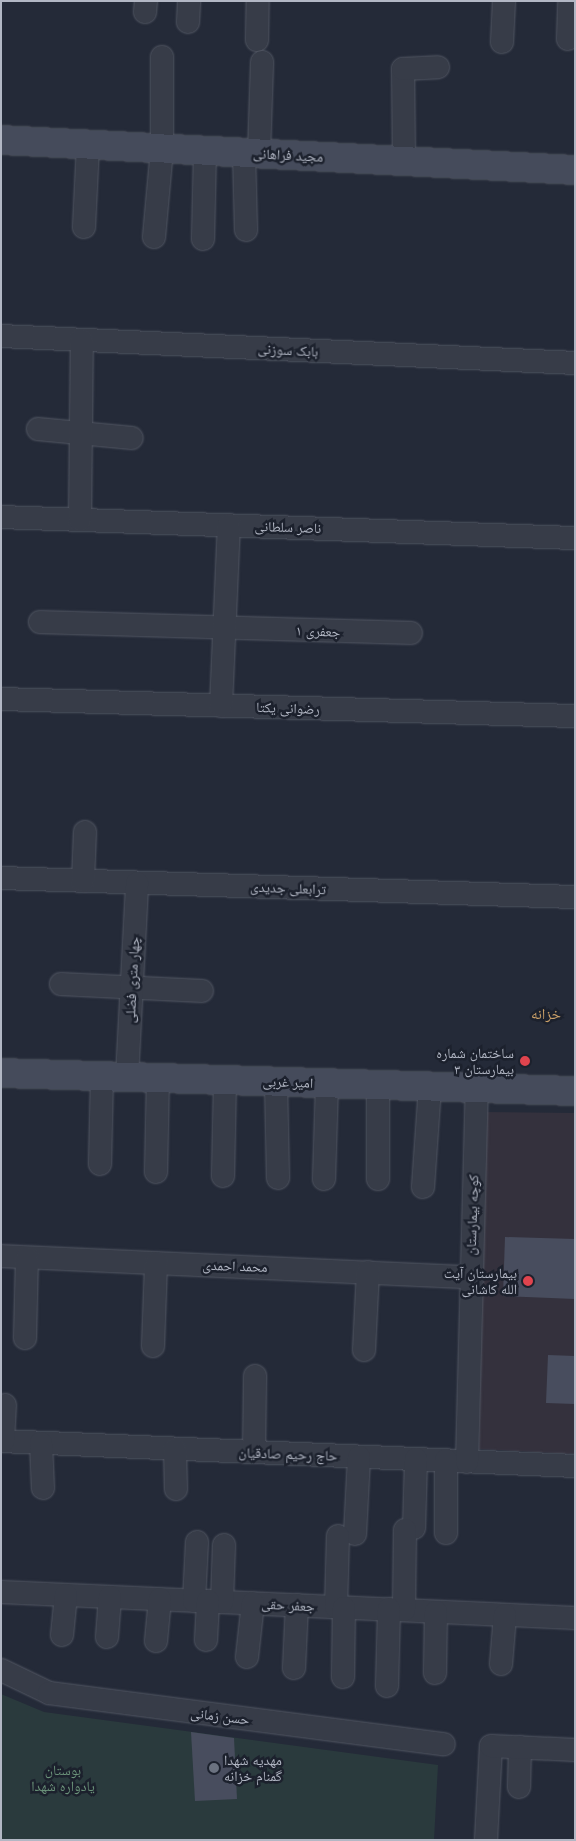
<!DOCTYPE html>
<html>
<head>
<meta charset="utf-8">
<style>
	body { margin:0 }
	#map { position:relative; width:576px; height:1841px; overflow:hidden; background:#242a38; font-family:Inter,"Noto Naskh Arabic",sans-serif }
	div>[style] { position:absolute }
	.medical>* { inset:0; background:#34313d }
	.green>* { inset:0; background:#2a3a3d }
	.building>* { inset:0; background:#484d5e }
	.roads { filter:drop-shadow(0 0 1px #525763) drop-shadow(0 0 1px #525763) }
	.street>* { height:22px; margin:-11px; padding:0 11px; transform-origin:11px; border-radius:11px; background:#373c48 }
	.secondary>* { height:28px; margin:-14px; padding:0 14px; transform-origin:14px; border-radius:14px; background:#454b5b }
	.dots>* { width:14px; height:14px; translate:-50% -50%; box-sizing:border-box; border:2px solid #1c212d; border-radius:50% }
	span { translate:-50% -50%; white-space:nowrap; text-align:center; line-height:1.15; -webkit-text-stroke:5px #1c212d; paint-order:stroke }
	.street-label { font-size:14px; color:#b2b7c4 }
	.poi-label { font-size:14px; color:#b2b7c4 }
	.right { translate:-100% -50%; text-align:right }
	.left { translate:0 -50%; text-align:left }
	.park-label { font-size:14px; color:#6b937a }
	.neighbourhood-label { font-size:15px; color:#c99f68 }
	.frame { position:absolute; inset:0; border:2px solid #b2b7c4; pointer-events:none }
</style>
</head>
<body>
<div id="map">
	<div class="medical">
		<div style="clip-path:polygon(484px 1112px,575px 1113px,575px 1454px,479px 1449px)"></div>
	</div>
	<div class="green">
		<div style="clip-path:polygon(1px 1694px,44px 1712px,438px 1765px,434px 1840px,1px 1840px)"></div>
	</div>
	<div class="building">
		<div style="clip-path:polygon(505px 1237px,575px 1239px,575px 1299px,503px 1296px)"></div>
		<div style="clip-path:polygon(548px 1355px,575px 1356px,575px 1404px,546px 1403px)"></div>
		<div style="clip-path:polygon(191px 1732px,234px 1738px,237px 1799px,195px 1801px)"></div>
	</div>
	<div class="roads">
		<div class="street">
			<div style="left:145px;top:12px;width:11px;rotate:-85deg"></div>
			<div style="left:188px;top:22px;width:21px;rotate:-87deg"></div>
			<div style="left:568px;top:39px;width:38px;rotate:-88deg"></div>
			<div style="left:257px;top:40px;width:39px;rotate:-89deg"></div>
			<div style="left:502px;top:42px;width:41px;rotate:-87.2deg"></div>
			<div style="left:244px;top:153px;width:77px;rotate:88.5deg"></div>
			<div style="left:259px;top:154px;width:92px;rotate:-88.1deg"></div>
			<div style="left:404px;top:161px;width:92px;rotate:-90.6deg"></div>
			<div style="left:403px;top:69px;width:35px;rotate:-3deg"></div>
			<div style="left:84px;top:227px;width:82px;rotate:-87.2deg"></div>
			<div style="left:154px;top:237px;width:88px;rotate:-84.8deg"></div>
			<div style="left:162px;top:149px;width:92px;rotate:-90deg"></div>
			<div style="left:203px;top:239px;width:88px;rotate:-88.7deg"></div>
			<div style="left:1px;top:336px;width:575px;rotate:2.69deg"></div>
			<div style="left:38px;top:429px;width:94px;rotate:5.5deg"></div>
			<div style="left:1px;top:517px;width:574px;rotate:2.1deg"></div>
			<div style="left:80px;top:520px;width:180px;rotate:-89.4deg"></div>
			<div style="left:40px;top:622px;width:371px;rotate:1.7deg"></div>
			<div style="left:1px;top:699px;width:574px;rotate:1.7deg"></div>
			<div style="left:221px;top:706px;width:181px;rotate:-87.5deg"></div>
			<div style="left:1px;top:878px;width:574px;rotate:1.9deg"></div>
			<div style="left:83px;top:881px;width:49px;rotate:-87.7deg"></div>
			<div style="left:61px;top:984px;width:141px;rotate:2.8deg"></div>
			<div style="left:127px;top:1077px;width:194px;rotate:-87deg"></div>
			<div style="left:276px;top:1082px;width:96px;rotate:88.8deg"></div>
			<div style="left:100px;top:1164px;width:87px;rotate:-88.7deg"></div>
			<div style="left:156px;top:1172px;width:94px;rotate:-88.8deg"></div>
			<div style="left:223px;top:1176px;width:96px;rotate:-88.8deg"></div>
			<div style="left:324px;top:1179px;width:95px;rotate:-88.2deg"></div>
			<div style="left:378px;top:1179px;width:94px;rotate:-90deg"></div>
			<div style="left:423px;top:1187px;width:100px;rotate:-86deg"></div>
			<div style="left:1px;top:1256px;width:468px;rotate:2.6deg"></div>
			<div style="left:25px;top:1338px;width:80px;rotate:-88.6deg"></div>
			<div style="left:153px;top:1346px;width:83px;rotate:-87.9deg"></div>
			<div style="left:364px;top:1350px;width:78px;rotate:-87.1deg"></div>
			<div style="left:1px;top:1441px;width:575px;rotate:2.49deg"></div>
			<div style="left:3px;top:1441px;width:36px;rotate:-87deg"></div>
			<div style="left:41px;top:1443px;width:45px;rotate:87.5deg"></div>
			<div style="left:175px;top:1449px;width:40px;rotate:88.6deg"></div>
			<div style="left:254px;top:1452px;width:76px;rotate:-89.2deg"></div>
			<div style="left:446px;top:1460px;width:73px;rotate:90deg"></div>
			<div style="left:467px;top:1462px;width:374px;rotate:-88.5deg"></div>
			<div style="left:414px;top:1528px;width:69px;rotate:-88.3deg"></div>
			<div style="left:355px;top:1534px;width:77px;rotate:-87deg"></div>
			<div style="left:1px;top:1592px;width:575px;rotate:2.59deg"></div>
			<div style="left:194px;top:1601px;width:59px;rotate:-87.1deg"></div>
			<div style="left:222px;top:1602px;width:57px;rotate:-88deg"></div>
			<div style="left:336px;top:1607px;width:71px;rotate:-88.4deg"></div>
			<div style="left:404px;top:1610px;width:80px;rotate:-89.3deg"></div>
			<div style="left:62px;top:1635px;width:40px;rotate:-84.3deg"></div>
			<div style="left:107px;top:1637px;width:40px;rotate:-85.7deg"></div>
			<div style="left:206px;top:1640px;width:39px;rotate:-87deg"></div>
			<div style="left:156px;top:1641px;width:42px;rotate:-84.6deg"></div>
			<div style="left:247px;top:1657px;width:54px;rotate:-83.7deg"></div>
			<div style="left:501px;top:1664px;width:49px;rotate:-85.3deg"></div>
			<div style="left:294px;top:1668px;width:63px;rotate:-87.3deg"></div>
			<div style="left:1px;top:1670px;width:53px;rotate:25.6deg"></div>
			<div style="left:49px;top:1693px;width:398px;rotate:7.4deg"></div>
			<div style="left:435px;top:1673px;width:61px;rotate:-89.1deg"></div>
			<div style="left:343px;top:1677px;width:69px;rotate:-89.2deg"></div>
			<div style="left:387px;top:1686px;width:77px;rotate:-88.5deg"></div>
			<div style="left:519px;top:1787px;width:40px;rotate:-88.6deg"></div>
			<div style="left:486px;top:1840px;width:94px;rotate:-87deg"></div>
			<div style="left:491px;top:1746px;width:84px;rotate:2.7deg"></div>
		</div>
		<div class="secondary">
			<div style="left:1px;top:140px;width:575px;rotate:2.99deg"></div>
			<div style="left:1px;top:1073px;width:574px;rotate:1.8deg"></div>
		</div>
	</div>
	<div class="dots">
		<div style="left:525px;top:1061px;background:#e0444e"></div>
		<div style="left:528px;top:1281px;background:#e0444e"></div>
		<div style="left:214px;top:1768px;background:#6b7280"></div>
	</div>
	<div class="street-label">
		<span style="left:288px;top:155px;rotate:3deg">مجید فراهانی</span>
		<span style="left:288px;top:350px;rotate:3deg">بابک سوزنی</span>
		<span style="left:288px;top:527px;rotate:2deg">ناصر سلطانی</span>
		<span style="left:318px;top:631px;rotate:2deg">جعفری ۱</span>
		<span style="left:288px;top:708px;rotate:2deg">رضوانی یکتا</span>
		<span style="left:288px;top:888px;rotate:2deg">ترابعلی جدیدی</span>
		<span style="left:132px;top:980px;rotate:-87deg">چهار متری فضلی</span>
		<span style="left:288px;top:1082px;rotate:2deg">امیر غربی</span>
		<span style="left:472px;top:1215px;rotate:-88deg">کوچه بیمارستان</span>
		<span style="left:235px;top:1266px;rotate:2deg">محمد احمدی</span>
		<span style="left:288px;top:1454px;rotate:2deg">حاج رحیم صادقیان</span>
		<span style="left:288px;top:1605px;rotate:3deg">جعفر حقی</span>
		<span style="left:220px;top:1716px;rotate:7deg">حسن زمانی</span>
	</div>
	<div class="poi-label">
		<span class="right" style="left:514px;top:1061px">ساختمان شماره<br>۳ بیمارستان</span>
		<span class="right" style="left:517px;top:1281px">بیمارستان آیت<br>الله کاشانی</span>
		<span class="left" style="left:224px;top:1768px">مهدیه شهدا<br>گمنام خزانه</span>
	</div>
	<div class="park-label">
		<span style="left:63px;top:1778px">بوستان<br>یادواره شهدا</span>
	</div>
	<div class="neighbourhood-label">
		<span style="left:546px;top:1014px">خزانه</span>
	</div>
	<div class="frame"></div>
</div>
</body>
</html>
